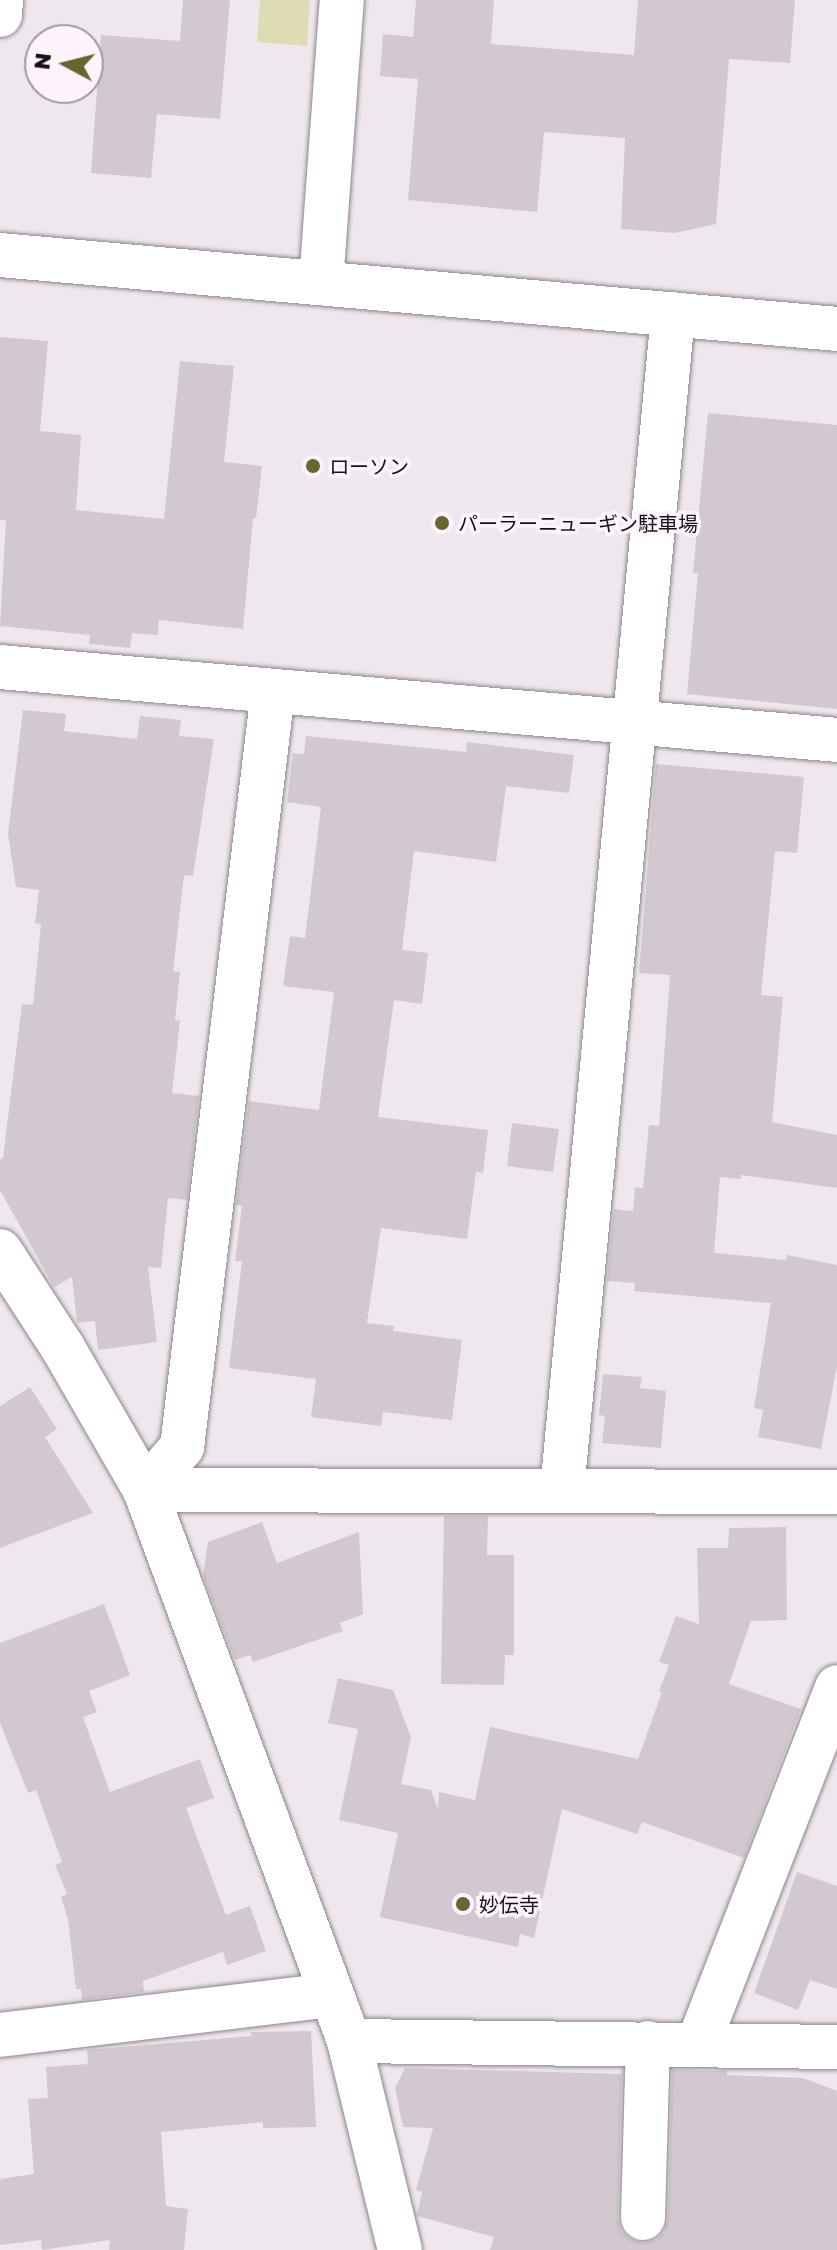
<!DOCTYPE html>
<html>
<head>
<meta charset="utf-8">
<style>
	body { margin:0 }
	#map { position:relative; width:837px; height:2250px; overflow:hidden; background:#efe7ee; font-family:"Golos Text","Noto Sans JP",sans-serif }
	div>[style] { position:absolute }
	.green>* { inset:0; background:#dddcb2 }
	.building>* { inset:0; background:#d2c9d0 }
	.roads { filter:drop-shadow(0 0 2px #8d858c) drop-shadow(0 0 2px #8d858c) }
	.minor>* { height:44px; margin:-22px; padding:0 22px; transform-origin:22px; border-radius:22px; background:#fff }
	.dots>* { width:22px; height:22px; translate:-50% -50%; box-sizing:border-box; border:4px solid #fdf4fb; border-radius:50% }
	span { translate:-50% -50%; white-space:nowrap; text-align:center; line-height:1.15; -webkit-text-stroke:7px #fdf4fb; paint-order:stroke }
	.poi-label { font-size:20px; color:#151215 }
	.left { translate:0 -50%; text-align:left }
	.north { position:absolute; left:24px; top:24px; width:80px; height:80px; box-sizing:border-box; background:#fdf4fb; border:2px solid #a09a9f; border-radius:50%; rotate:277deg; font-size:22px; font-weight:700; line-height:32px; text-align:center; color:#151215 }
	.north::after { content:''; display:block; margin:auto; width:28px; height:36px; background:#686531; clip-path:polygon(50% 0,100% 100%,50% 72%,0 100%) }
</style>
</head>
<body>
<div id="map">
	<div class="green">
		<div style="clip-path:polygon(260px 0,310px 0,307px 46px,257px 42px)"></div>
	</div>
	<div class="building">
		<div style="clip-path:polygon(183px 0,230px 0,220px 119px,157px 114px,151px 178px,91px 173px,101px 35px,180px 41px)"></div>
		<div style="clip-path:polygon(416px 0,494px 0,491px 44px,634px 55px,638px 0,795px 0,790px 63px,729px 59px,716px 224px,675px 233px,621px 229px,625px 138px,544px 132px,537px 212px,408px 200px,418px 79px,380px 76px,383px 34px,413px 37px)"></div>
		<div style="clip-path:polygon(0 337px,48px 341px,40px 431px,81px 435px,76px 510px,164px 519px,180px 361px,234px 366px,224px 462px,262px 466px,256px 518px,253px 518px,243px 629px,159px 620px,158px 635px,132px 633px,130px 648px,89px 644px,90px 635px,0 626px,6px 520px,0 520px)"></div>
		<div style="clip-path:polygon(708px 413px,837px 425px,837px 709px,687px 694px,698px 573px,693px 573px)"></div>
		<div style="clip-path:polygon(23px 710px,66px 714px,64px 731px,137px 739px,140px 716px,181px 720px,179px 736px,214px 739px,193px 876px,184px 875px,173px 971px,180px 972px,175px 1020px,180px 1021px,172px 1093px,199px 1096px,187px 1200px,168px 1198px,161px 1268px,148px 1267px,157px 1342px,98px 1350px,95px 1321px,77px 1323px,72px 1277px,54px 1287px,0 1190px,0 1160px,3px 1158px,22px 1004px,33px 1005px,41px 924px,35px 923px,39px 890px,16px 887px,8px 834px)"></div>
		<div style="clip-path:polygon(306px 736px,466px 752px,467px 742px,574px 755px,569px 793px,506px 786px,496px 862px,414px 851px,402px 950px,428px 953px,422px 1004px,394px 1000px,378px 1117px,488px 1130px,483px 1173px,476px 1172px,467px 1239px,381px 1228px,367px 1323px,394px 1326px,393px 1331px,462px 1340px,452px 1420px,383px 1412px,381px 1426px,311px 1417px,316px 1379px,229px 1368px,242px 1261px,235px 1261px,242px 1206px,236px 1205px,249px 1101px,319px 1110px,334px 992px,283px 986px,290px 936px,305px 938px,321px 807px,287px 802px,293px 753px,304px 754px)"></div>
		<div style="clip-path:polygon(656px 764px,804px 777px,797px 853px,775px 851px,761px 995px,783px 997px,772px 1122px,837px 1135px,837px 1188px,741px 1175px,741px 1179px,720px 1177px,714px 1253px,786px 1260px,787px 1255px,837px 1265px,837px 1366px,821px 1449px,758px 1437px,763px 1410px,754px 1408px,771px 1303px,634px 1291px,635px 1283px,607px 1281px,614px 1209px,633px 1211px,635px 1187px,643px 1188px,649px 1125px,659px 1126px,670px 975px,639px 973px)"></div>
		<div style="clip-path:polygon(512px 1123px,559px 1129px,553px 1172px,507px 1166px)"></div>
		<div style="clip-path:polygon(603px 1374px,642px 1377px,640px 1388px,666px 1391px,661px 1448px,602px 1443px,605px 1416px,599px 1415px)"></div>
		<div style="clip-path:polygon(30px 1387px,57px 1429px,45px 1437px,93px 1513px,0 1548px,0 1406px)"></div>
		<div style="clip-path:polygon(444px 1516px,488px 1516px,487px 1555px,514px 1555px,514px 1655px,505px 1655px,504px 1685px,441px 1684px)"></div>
		<div style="clip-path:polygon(262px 1522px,277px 1563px,359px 1532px,363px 1614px,340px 1623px,343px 1631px,253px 1662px,250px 1655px,235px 1660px,203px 1576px,208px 1542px)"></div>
		<div style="clip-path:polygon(786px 1527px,787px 1620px,751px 1621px,729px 1684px,801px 1709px,744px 1858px,642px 1822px,637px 1834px,562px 1809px,534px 1938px,520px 1934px,518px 1947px,380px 1917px,398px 1833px,339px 1820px,358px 1729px,328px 1723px,338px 1678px,393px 1690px,411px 1737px,401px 1784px,431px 1790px,438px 1809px,439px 1792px,475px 1800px,490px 1727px,638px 1759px,662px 1692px,659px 1691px,669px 1665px,659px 1662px,676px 1616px,699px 1624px,697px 1548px,728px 1548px,729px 1528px)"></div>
		<div style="clip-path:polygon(104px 1604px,130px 1675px,89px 1691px,97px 1712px,83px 1717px,110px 1792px,200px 1759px,214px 1798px,186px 1808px,226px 1915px,250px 1906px,266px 1951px,227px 1965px,223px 1952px,143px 1981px,144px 1992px,82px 2000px,81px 1989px,76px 1989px,68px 1919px,61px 1897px,67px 1894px,55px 1865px,62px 1862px,36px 1790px,28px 1793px,0 1723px,0 1643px)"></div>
		<div style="clip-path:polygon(797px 1872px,837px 1886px,837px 1989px,810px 1980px,798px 2010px,754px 1993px)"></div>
		<div style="clip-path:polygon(311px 2031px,316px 2127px,263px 2128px,263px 2122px,161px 2132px,166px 2206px,188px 2209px,184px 2250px,109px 2250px,110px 2240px,42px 2250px,41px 2240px,0 2245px,0 2179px,34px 2174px,28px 2099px,48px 2098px,46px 2067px,88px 2064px,87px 2050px,252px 2036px,250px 2032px)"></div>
		<div style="clip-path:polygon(405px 2068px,622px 2074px,618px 2218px,621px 2231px,629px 2239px,642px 2243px,656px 2240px,664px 2232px,668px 2219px,672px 2070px,727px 2071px,727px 2075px,803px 2078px,837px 2091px,837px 2250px,490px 2250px,494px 2237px,417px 2216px,422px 2192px,416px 2190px,433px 2128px,403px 2127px,395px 2088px)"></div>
	</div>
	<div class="roads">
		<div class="minor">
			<div style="left:0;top:15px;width:15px;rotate:-86deg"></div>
			<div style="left:0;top:255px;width:840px;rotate:5.05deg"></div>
			<div style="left:321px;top:283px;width:284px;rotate:-85.8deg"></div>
			<div style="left:0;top:667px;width:840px;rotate:4.98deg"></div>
			<div style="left:273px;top:691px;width:761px;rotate:96.86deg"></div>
			<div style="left:182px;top:1447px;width:57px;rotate:130.7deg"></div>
			<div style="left:145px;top:1490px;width:692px;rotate:0.17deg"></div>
			<div style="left:0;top:1251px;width:116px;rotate:57deg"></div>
			<div style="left:63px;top:1348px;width:164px;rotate:60deg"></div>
			<div style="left:145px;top:1490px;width:588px;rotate:69.68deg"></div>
			<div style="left:349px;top:2041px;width:215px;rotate:76.3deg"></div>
			<div style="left:562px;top:1491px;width:1182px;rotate:-84.61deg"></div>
			<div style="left:0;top:2035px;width:331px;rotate:-6.9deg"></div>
			<div style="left:349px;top:2041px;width:488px;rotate:0.7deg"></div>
			<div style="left:698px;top:2044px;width:383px;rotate:-68.7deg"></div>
			<div style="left:643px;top:2218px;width:175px;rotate:-88.4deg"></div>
		</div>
	</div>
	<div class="dots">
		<div style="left:313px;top:466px;background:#686531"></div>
		<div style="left:442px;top:523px;background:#686531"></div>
		<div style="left:463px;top:1904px;background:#686531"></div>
	</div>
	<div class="poi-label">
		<span class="left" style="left:329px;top:466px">ローソン</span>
		<span class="left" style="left:458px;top:523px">パーラーニューギン駐車場</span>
		<span class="left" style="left:479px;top:1904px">妙伝寺</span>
	</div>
	<div class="north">N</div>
</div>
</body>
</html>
